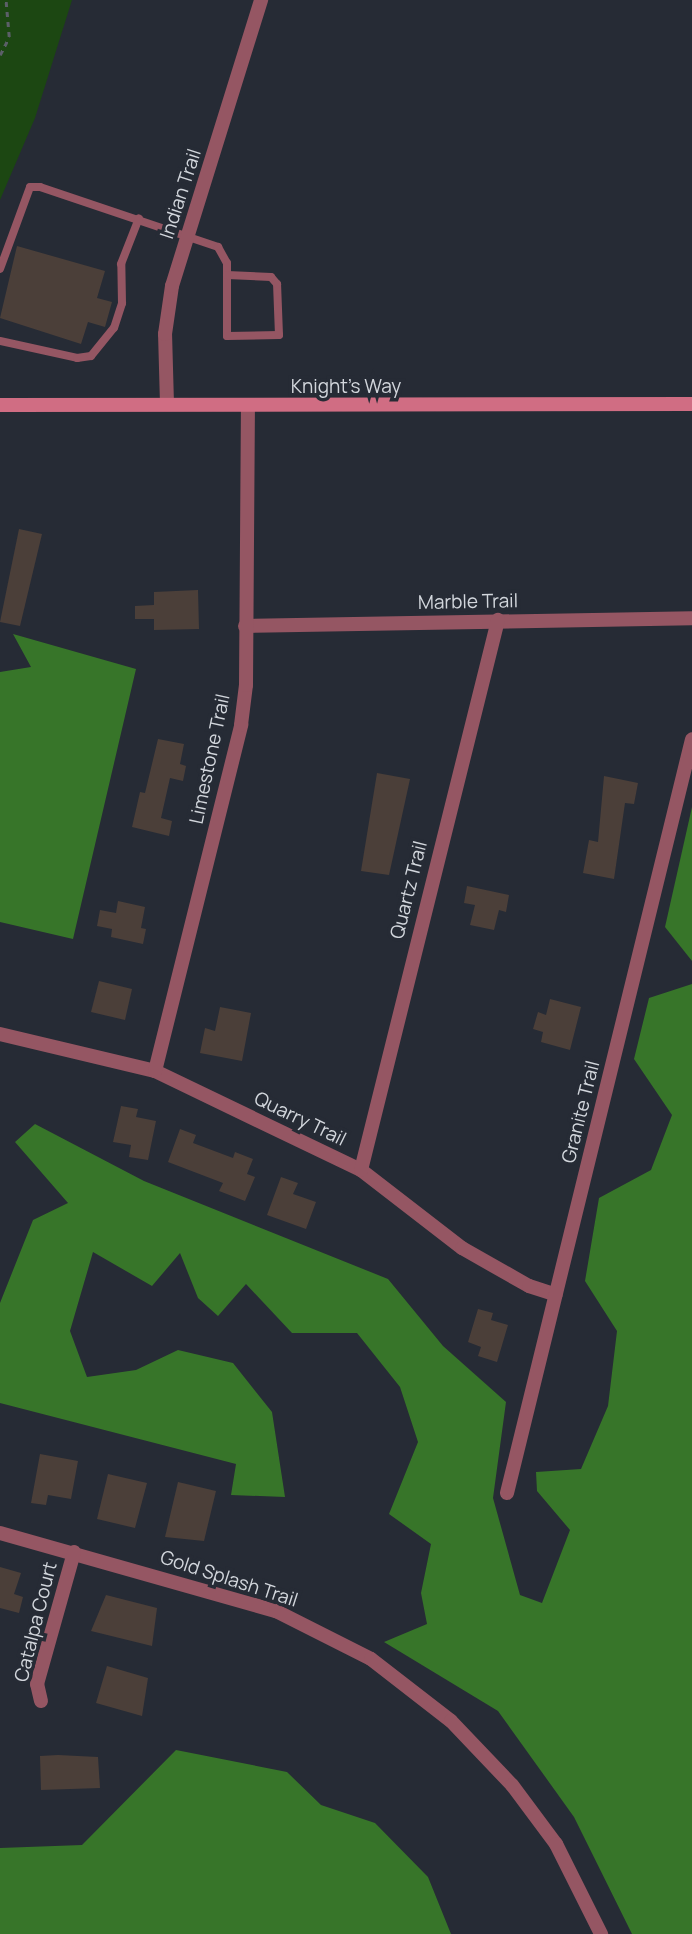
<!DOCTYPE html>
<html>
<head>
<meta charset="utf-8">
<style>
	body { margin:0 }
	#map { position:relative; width:692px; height:1934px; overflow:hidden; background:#262b35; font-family:Manrope,sans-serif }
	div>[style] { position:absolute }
	.green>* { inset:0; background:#1c4712 }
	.forest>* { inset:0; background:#377529 }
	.building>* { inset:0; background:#4b3f39 }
	.path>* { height:2.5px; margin-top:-1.25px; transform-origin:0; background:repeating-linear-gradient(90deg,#5b5f68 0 5px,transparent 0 10px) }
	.service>* { height:8px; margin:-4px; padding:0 4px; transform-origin:4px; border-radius:4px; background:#955663 }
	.minor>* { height:14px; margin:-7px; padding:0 7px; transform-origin:7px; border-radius:7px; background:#955663 }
	.tertiary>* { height:14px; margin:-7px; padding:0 7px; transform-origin:7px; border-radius:7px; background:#955663 }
	.secondary>* { height:14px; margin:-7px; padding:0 7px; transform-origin:7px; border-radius:7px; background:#d06d83 }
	span { translate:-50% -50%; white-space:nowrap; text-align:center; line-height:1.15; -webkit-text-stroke:7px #262b35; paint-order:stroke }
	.street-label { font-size:19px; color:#d2d6dc }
</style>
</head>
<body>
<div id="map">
	<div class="green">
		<div style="clip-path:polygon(0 0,72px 0,35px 118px,0 200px)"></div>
	</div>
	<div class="forest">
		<div style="clip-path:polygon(13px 634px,136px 669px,73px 939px,0 922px,0 672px,31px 667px)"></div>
		<div style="clip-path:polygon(692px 807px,692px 961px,665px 927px)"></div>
		<div style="clip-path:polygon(692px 984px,692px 1934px,632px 1934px,574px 1817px,498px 1711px,384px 1642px,427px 1624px,421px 1593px,431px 1544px,389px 1514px,418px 1442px,400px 1387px,357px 1333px,292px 1333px,246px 1284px,218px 1316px,198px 1298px,180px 1253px,152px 1286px,93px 1252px,70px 1331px,87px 1377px,136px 1370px,178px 1350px,233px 1363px,272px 1412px,285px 1497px,231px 1495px,236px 1464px,0 1403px,0 1303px,33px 1220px,68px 1203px,15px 1142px,35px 1124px,144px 1181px,388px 1279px,443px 1346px,506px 1402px,493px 1498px,520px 1595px,542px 1603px,570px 1530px,537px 1491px,536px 1472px,581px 1469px,608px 1406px,617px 1331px,585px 1281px,599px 1198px,651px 1170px,672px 1115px,634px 1059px,649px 998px)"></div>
		<div style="clip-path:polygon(176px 1750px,287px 1772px,321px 1805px,375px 1823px,428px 1877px,451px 1934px,0 1934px,0 1848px,82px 1845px)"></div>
	</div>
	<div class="building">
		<div style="clip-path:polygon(17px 246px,105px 271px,97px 298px,112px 302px,105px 327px,88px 322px,81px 344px,0 318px)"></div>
		<div style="clip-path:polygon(19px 529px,42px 534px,20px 626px,0 622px)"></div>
		<div style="clip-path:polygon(198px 590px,199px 629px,154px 630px,154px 619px,135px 619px,135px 606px,154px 605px,154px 592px)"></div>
		<div style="clip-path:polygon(158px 739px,184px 744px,180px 764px,186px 766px,183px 781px,170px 778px,161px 818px,172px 821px,169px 836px,132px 827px,140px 792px,145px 793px)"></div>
		<div style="clip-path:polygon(377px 773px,410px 779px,389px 875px,361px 871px)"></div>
		<div style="clip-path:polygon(604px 776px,638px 783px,634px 804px,625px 803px,614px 879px,583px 873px,589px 840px,598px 842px)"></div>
		<div style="clip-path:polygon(467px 886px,509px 895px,506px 912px,499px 910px,494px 930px,470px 925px,475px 905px,464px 903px)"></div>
		<div style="clip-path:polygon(118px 901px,145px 907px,141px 928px,146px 929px,143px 944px,111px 937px,112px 929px,97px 926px,100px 910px,116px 913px)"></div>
		<div style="clip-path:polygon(99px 981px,132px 989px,125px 1020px,91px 1012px)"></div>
		<div style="clip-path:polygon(550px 999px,581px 1007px,570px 1050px,541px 1042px,543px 1032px,533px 1029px,538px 1012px,546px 1015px)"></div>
		<div style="clip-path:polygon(220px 1007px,251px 1013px,242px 1061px,200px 1053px,205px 1028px,215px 1031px)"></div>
		<div style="clip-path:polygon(121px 1106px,138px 1109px,136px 1117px,156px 1121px,148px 1160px,129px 1157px,131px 1145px,113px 1142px)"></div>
		<div style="clip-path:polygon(180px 1129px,196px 1135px,193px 1143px,233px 1158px,235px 1152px,253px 1159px,247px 1174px,255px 1177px,245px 1201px,219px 1191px,223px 1183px,168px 1162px)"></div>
		<div style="clip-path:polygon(281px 1177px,298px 1183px,293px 1194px,316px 1202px,306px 1229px,267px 1215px)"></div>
		<div style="clip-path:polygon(478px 1309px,493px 1313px,491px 1320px,508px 1325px,497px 1362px,478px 1356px,481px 1347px,468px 1342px)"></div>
		<div style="clip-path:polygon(40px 1454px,78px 1461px,71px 1499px,48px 1495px,46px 1505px,31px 1503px)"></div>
		<div style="clip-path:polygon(108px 1474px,147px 1483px,135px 1528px,97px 1519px)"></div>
		<div style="clip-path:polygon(178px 1482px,216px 1491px,204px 1541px,165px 1537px)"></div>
		<div style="clip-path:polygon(0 1567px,21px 1573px,14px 1594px,23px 1597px,19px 1613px,0 1608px)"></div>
		<div style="clip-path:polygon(106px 1595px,157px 1608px,152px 1646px,91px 1631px)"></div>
		<div style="clip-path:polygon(107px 1666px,148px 1678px,142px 1716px,96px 1703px)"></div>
		<div style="clip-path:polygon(58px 1755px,98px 1757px,100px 1788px,41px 1790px,40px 1756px)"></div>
	</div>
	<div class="path">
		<div style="left:0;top:55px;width:20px;rotate:-63deg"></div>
		<div style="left:9px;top:37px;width:37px;rotate:-95deg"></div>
	</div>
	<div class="service">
		<div style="left:0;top:269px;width:87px;rotate:-69.9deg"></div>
		<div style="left:30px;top:187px;width:10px"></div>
		<div style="left:40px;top:187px;width:188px;rotate:18.6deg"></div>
		<div style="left:218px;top:247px;width:18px;rotate:61deg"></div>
		<div style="left:227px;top:263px;width:73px;rotate:90deg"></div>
		<div style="left:227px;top:336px;width:52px;rotate:-1.1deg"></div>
		<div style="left:279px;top:335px;width:51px;rotate:-92.2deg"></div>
		<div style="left:277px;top:284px;width:9px;rotate:-131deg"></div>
		<div style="left:271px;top:277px;width:44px;rotate:-177.4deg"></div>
		<div style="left:0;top:341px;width:79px;rotate:12.4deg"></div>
		<div style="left:77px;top:358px;width:14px;rotate:-8deg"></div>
		<div style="left:91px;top:356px;width:36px;rotate:-51deg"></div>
		<div style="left:114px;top:328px;width:26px;rotate:-72deg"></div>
		<div style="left:122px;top:303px;width:39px;rotate:-91deg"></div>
		<div style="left:121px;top:264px;width:49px;rotate:-68.6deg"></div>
	</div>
	<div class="minor">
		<div style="left:245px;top:626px;width:447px;rotate:-1deg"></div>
		<div style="left:0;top:1034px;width:159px;rotate:13.4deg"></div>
		<div style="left:155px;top:1071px;width:229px;rotate:25.7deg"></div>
		<div style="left:361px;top:1170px;width:128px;rotate:37.7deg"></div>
		<div style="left:462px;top:1248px;width:77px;rotate:29.6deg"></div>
		<div style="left:529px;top:1286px;width:28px;rotate:18deg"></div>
		<div style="left:155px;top:1071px;width:357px;rotate:-76deg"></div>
		<div style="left:241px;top:725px;width:40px;rotate:-82.9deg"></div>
		<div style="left:246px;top:685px;width:278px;rotate:-89.6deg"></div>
		<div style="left:361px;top:1170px;width:567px;rotate:-76.01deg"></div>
		<div style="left:507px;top:1493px;width:776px;rotate:-76.21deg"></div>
		<div style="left:0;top:1533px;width:287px;rotate:15.8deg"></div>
		<div style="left:276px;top:1611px;width:106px;rotate:26.8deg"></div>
		<div style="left:371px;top:1659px;width:101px;rotate:37.8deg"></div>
		<div style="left:451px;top:1721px;width:88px;rotate:46.4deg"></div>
		<div style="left:512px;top:1785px;width:74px;rotate:53.3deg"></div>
		<div style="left:556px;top:1844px;width:101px;rotate:63.4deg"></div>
		<div style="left:41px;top:1701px;width:17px;rotate:-103deg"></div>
		<div style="left:37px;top:1684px;width:137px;rotate:-74.3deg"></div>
	</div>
	<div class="tertiary">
		<div style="left:167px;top:404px;width:70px;rotate:-91.6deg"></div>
		<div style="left:165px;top:334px;width:49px;rotate:-81.7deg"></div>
		<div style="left:172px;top:286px;width:300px;rotate:-72.7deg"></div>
	</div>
	<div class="secondary">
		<div style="left:0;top:405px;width:692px;rotate:-0.08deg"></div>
	</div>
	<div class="street-label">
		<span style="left:181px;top:194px;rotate:-72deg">Indian Trail</span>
		<span style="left:346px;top:387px">Knight's Way</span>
		<span style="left:468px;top:602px;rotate:-1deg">Marble Trail</span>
		<span style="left:210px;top:759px;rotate:-78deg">Limestone Trail</span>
		<span style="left:409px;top:890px;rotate:-76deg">Quartz Trail</span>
		<span style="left:581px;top:1112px;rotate:-76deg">Granite Trail</span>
		<span style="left:300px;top:1119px;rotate:26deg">Quarry Trail</span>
		<span style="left:229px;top:1579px;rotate:18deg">Gold Splash Trail</span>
		<span style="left:36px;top:1622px;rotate:-76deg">Catalpa Court</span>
	</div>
</div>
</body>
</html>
